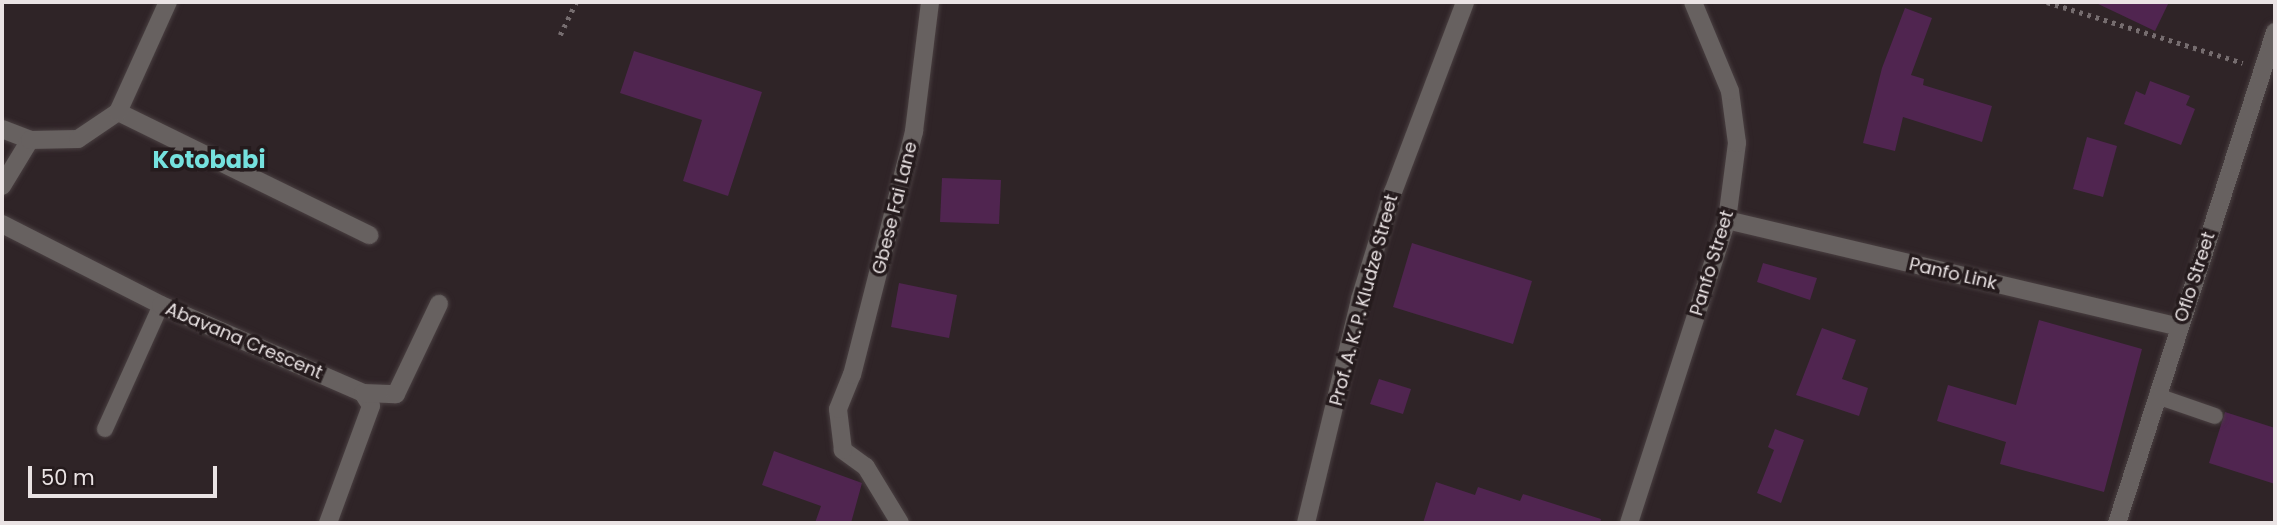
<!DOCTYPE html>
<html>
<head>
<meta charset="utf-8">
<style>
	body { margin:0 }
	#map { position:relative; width:2277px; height:525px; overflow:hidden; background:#2f2427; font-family:Poppins,sans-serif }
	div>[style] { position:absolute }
	.building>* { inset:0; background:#502550 }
	.path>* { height:4.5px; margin-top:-2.25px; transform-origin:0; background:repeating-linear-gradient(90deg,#766d6f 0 3.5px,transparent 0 8.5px) }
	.roads { filter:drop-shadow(0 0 2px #493f41) drop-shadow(0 0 2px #493f41) }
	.service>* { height:16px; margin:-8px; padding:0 8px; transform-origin:8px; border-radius:8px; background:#676160 }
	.minor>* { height:18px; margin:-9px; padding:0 9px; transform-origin:9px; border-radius:9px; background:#676160 }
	span { translate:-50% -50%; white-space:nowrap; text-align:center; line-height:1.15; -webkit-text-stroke:7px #251b1d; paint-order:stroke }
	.street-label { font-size:18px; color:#eae3e4 }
	.district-label { font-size:24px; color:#75e1de; font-weight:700 }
	.frame { position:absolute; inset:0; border:4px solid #eae3e4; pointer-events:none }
	.scale { position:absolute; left:28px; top:466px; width:189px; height:32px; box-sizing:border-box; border:4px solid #eae3e4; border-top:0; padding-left:9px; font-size:21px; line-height:24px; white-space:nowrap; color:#eae3e4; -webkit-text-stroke:5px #251b1d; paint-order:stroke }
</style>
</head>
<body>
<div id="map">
	<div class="building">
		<div style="clip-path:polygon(2094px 2px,2169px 2px,2155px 31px)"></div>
		<div style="clip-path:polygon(1905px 8px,1932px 18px,1911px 75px,1924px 79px,1923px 85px,1992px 106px,1982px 142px,1903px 117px,1895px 151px,1863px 143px,1882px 68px)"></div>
		<div style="clip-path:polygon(634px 51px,762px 92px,728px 196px,683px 181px,702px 120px,620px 93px)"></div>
		<div style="clip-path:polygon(2150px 81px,2190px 96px,2186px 105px,2195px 109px,2181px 145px,2124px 124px,2136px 91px,2145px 95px)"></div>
		<div style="clip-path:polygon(2087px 137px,2117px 146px,2103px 197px,2073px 189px)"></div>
		<div style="clip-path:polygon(942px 178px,1001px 180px,999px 224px,940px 222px)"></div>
		<div style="clip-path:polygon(1412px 243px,1532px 281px,1513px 344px,1393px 307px)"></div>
		<div style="clip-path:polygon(1763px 263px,1817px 278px,1810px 300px,1757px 282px)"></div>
		<div style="clip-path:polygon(899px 283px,957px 295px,949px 338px,891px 327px)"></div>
		<div style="clip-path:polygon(2039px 320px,2142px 349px,2104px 492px,2000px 464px,2006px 442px,1937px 421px,1948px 385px,2016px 405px)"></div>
		<div style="clip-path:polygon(1822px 328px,1856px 340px,1842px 379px,1868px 388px,1859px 416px,1796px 395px)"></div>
		<div style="clip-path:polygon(1379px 379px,1411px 389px,1403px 414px,1370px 404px)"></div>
		<div style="clip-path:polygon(2225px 412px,2275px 428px,2275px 484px,2209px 463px)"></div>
		<div style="clip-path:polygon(1775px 429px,1804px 440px,1781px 503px,1757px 493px,1774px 450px,1768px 447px)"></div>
		<div style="clip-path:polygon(774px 451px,862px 483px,851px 523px,815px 523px,821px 506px,762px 485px)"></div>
		<div style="clip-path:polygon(1436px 482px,1475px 495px,1478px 487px,1520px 501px,1523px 494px,1601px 519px,1600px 523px,1423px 523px)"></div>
	</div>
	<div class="path">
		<div style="left:2047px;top:2px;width:205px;rotate:17.3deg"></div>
		<div style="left:560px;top:35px;width:37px;rotate:-64deg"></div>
	</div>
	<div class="roads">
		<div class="service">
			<div style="left:2157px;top:396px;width:61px;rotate:19deg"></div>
			<div style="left:105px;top:429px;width:136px;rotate:-65.7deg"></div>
		</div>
		<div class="minor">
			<div style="left:118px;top:112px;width:280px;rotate:26.1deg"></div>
			<div style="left:2px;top:129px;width:30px;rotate:21deg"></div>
			<div style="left:2px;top:186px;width:54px;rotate:-58.7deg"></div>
			<div style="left:30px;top:140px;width:48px;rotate:-1.2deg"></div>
			<div style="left:78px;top:139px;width:48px;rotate:-34deg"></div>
			<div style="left:118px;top:112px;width:121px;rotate:-65.6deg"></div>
			<div style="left:1727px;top:220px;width:464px;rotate:13.3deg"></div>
			<div style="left:2px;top:224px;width:178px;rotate:27deg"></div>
			<div style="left:161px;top:305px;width:220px;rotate:23.5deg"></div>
			<div style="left:363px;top:393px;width:15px;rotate:58deg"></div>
			<div style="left:371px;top:406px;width:125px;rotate:110.2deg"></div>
			<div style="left:363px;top:393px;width:33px;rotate:2deg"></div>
			<div style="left:396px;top:394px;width:100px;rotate:-64.5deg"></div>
			<div style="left:900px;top:523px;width:66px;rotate:-121.3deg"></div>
			<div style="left:866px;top:467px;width:29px;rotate:-144deg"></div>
			<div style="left:843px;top:450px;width:41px;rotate:-97deg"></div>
			<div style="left:838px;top:409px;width:37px;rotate:-68deg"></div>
			<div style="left:852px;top:375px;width:252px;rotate:-75.7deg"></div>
			<div style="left:914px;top:131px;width:130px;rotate:-82.9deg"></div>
			<div style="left:1306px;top:523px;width:230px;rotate:-76.4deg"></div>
			<div style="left:1360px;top:299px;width:112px;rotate:-72.9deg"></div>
			<div style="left:1393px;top:192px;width:203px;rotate:-69.2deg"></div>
			<div style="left:1629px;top:523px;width:318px;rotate:-72.1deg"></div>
			<div style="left:1727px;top:220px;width:78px;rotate:-82.6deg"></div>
			<div style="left:1737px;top:143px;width:52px;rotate:-97.7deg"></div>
			<div style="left:1730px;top:91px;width:96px;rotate:-112.6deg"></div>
			<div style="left:2117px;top:523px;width:516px;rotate:-72.16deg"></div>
		</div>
	</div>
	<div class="street-label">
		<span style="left:895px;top:208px;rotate:-76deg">Gbese Fai Lane</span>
		<span style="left:1712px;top:263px;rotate:-73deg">Panfo Street</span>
		<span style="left:1953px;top:274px;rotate:13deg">Panfo Link</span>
		<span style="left:2195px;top:277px;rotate:-72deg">Oflo Street</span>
		<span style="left:1364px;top:300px;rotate:-75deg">Prof. A. K. P. Kludze Street</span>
		<span style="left:244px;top:341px;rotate:23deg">Abavana Crescent</span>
	</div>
	<div class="district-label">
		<span style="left:209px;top:160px">Kotobabi</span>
	</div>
	<div class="frame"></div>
	<div class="scale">50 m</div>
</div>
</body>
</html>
